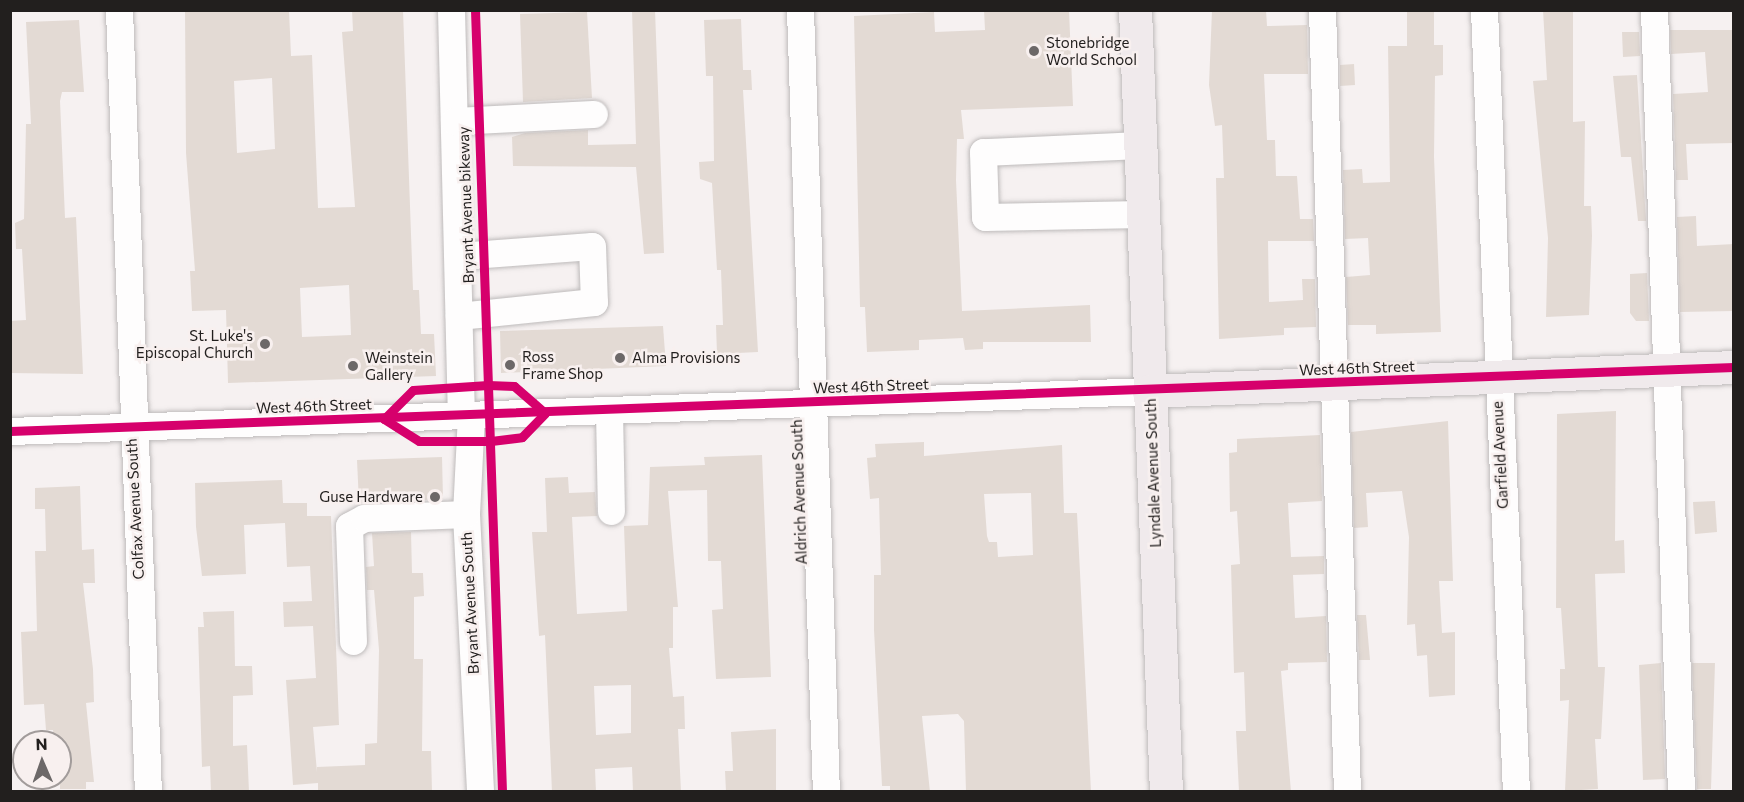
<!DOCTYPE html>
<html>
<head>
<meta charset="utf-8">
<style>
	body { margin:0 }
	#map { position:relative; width:1744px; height:802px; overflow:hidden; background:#f6f1f1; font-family:Commissioner,sans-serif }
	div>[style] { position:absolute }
	.building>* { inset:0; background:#e3dad4 }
	.roads { filter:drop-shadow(0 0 2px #bebbbb) drop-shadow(0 0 2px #bebbbb) }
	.minor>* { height:27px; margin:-13.5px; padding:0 13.5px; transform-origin:13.5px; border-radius:13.5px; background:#fefdfd }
	.major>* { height:33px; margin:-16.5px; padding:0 16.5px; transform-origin:16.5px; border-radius:16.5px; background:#f0eaec }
	.cycleway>* { height:9px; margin:-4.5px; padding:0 4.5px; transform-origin:4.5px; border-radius:4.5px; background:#d6006c }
	.dots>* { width:16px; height:16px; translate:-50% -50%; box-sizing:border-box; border:3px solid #f8f0ef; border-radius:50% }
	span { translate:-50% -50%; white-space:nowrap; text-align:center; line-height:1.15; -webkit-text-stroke:5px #f8f0ef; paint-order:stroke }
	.poi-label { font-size:15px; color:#221f1e }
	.left { translate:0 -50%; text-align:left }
	.right { translate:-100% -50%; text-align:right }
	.street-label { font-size:15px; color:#221f1e }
	.frame { position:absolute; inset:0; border:12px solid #221f1e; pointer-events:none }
	.north { position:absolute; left:12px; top:730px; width:60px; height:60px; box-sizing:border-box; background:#f8f0ef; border:2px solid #a29c9b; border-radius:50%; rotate:358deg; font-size:16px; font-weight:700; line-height:24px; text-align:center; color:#221f1e }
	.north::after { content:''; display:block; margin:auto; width:21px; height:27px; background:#6c6868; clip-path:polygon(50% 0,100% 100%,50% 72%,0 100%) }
</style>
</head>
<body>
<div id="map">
	<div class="building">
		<div style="clip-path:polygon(evenodd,185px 10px,289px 10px,291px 56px,312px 55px,318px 208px,355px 207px,342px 32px,353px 31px,352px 10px,403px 10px,413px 290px,419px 290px,421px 334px,434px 334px,436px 376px,228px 383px,226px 310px,192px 311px,190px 271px,195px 271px,186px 153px,185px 10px,272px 78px,275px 149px,237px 153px,234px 81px,272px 78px,185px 10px,349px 285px,351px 335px,302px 337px,300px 288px,349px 285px)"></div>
		<div style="clip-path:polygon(632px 10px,655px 10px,664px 253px,644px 254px,636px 167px,513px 166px,512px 137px,525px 133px,588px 130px,588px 145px,636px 144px)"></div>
		<div style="clip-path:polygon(984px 10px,1069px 10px,1073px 106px,961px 110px,964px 139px,957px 139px,956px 180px,962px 311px,1090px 305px,1091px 342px,983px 342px,983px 349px,965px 350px,963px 338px,919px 340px,919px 350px,867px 352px,865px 307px,860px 307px,854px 16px,934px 12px,935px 32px,985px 30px)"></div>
		<div style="clip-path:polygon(1212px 10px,1266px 10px,1267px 26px,1307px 25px,1308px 74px,1264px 74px,1267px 140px,1275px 140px,1276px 176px,1297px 176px,1300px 219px,1313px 219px,1314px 241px,1268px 241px,1269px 302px,1303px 300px,1302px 279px,1315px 279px,1316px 327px,1284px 328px,1284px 335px,1219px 339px,1216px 178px,1224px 178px,1222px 125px,1215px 126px,1209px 85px)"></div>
		<div style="clip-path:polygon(1407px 10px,1434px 10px,1434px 45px,1443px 45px,1443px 75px,1435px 76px,1434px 157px,1441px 332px,1376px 334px,1376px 325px,1348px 325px,1346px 277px,1370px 275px,1368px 238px,1345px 239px,1343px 170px,1362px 169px,1363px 183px,1390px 182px,1388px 46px,1407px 46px)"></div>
		<div style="clip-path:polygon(1543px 10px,1573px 10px,1573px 122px,1585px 121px,1584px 206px,1591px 206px,1592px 236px,1589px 315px,1546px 317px,1548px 238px,1533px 81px,1547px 80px)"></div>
		<div style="clip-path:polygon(587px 12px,592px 98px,523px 102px,520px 14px)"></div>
		<div style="clip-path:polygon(741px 19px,743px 70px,751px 70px,752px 90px,743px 90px,758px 352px,717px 354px,716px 325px,723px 325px,721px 270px,717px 270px,712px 183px,700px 179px,699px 162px,714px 161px,713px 76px,706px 76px,704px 20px)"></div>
		<div style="clip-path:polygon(79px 20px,84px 92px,62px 92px,60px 101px,65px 218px,76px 217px,83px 374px,10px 373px,10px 321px,26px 320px,22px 249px,16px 249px,15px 223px,24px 219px,26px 124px,31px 124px,26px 22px)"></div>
		<div style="clip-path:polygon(1670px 30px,1734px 30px,1734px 143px,1686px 144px,1688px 180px,1676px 180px,1673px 94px,1708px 92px,1705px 52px,1671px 54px)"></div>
		<div style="clip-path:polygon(1622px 32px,1639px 32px,1640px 56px,1623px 57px)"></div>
		<div style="clip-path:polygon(1354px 64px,1355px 85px,1340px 86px,1340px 65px)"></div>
		<div style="clip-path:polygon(1637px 75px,1646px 221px,1638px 221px,1631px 157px,1621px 157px,1613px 76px)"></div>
		<div style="clip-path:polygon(1696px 216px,1697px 246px,1734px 244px,1734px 311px,1680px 312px,1677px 217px)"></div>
		<div style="clip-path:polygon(1647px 273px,1649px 321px,1636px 321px,1630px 313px,1630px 274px)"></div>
		<div style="clip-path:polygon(663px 326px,666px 366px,501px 373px,500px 331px)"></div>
		<div style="clip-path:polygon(1616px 411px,1615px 541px,1624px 540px,1625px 573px,1595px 574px,1598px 667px,1605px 667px,1601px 739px,1595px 739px,1598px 789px,1565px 791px,1569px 700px,1560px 701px,1560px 669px,1565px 669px,1561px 608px,1556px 608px,1557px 414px)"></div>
		<div style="clip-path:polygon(1448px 421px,1453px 581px,1439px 581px,1442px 633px,1455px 632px,1455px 695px,1429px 697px,1427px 655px,1417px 656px,1415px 624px,1407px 625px,1409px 537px,1402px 491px,1366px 493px,1368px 527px,1354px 528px,1351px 432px)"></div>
		<div style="clip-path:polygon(1320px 435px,1322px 501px,1288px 503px,1291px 557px,1324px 556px,1324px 574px,1293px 575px,1295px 618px,1326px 616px,1327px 662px,1288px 663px,1288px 670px,1281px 671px,1291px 792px,1239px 792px,1236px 731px,1246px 731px,1244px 672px,1234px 673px,1231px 565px,1240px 564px,1237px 511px,1230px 512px,1229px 453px,1237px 452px,1237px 439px)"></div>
		<div style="clip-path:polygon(evenodd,924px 442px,924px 456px,1062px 445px,1064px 513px,1077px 513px,1091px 792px,966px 792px,964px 721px,958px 714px,922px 716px,930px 792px,890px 792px,890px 786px,882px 786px,874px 630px,874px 575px,881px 575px,879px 498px,870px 499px,867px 458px,876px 457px,875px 444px,924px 442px,1031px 493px,1033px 555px,998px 557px,997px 542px,989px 542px,987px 536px,984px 494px,1031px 493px)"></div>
		<div style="clip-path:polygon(evenodd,762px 455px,771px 677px,716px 679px,712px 610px,723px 609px,721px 561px,708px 561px,707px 490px,668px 491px,678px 607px,673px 607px,673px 648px,669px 648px,673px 697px,684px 696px,685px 729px,678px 729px,681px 792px,633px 792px,632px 767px,595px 769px,596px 792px,552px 792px,545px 635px,539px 636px,532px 532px,547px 532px,545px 478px,568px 477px,569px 493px,595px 492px,597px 516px,572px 517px,577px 614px,627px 611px,624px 526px,648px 525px,650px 467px,705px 465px,704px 457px,762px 455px,631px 685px,631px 733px,596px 735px,594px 686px,631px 685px)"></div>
		<div style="clip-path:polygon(442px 457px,443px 499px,359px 503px,357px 460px)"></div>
		<div style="clip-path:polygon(282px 480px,283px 503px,307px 503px,307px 516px,331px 516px,339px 725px,313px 727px,317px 772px,317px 767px,365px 765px,365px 744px,377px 743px,379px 650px,374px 590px,367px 590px,366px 567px,374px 566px,372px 533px,411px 532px,412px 573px,423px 573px,424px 596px,414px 597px,414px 659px,423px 659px,422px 751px,431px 751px,432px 792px,318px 792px,318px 783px,293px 785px,286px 680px,316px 678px,313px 626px,284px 627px,283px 602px,312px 601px,310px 566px,287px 567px,285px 523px,244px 525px,246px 574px,202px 576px,196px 527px,195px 483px)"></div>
		<div style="clip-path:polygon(80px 486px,82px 550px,94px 549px,95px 583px,83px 583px,93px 669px,94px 702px,86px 703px,94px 782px,86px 782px,86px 789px,60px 789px,60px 741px,54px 741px,53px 730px,46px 730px,44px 704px,24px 705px,21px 632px,37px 631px,35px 551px,46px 551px,45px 509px,35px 509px,35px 488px)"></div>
		<div style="clip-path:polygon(1715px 501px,1717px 532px,1695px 534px,1693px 502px)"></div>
		<div style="clip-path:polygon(234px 611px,235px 666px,252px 666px,253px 695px,233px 696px,233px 746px,247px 745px,249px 792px,211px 792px,210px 766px,202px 767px,198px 627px,204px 627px,203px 612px)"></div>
		<div style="clip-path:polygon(1357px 615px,1366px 615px,1370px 660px,1359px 660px)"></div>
		<div style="clip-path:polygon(1661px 663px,1665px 779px,1643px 780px,1639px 665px)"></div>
		<div style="clip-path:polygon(1692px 663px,1715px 663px,1711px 789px,1697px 789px)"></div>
		<div style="clip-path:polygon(776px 729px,776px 792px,726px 792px,725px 771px,733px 771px,731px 732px)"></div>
	</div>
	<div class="roads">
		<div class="minor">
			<div style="left:119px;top:10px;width:783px;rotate:87.88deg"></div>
			<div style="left:451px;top:10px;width:405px;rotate:88.6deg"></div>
			<div style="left:800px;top:10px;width:782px;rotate:88.1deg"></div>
			<div style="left:1322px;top:10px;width:782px;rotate:88.17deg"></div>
			<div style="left:1484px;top:10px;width:783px;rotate:87.66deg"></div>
			<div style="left:1654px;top:10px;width:782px;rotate:88.02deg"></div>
			<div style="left:454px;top:121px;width:140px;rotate:-2.9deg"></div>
			<div style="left:1140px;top:145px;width:157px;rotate:177.4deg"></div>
			<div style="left:983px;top:152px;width:65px;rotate:88.2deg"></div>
			<div style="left:985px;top:217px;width:157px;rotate:-1.1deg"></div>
			<div style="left:458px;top:256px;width:134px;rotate:-4.3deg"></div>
			<div style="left:592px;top:246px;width:56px;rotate:88deg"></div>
			<div style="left:594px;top:302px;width:136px;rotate:174.1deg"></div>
			<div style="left:609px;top:411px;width:100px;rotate:88.9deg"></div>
			<div style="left:471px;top:415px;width:99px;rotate:92.9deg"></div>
			<div style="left:466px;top:514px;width:278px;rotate:87.1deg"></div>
			<div style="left:10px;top:431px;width:1140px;rotate:-2.01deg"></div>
			<div style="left:353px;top:641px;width:115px;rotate:-92deg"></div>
			<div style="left:349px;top:526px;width:17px;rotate:-28deg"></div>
			<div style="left:364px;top:518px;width:102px;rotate:-2.2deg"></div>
		</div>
		<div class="major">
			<div style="left:1135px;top:10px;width:783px;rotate:87.73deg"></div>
			<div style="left:1149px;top:391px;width:585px;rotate:-2.35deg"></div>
		</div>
	</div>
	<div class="cycleway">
		<div style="left:475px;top:10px;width:782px;rotate:88.02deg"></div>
		<div style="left:384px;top:419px;width:41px;rotate:-45deg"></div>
		<div style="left:413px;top:390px;width:75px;rotate:-3.8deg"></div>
		<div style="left:488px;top:385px;width:26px;rotate:2deg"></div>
		<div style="left:514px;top:386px;width:41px;rotate:41.1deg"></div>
		<div style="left:384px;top:419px;width:41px;rotate:32.2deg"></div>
		<div style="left:419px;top:441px;width:72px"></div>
		<div style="left:491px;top:441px;width:31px;rotate:-7deg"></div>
		<div style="left:522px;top:437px;width:33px;rotate:-46deg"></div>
		<div style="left:10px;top:431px;width:1725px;rotate:-2.13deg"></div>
	</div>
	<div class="dots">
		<div style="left:1034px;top:51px;background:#6c6868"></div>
		<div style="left:265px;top:344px;background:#6c6868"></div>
		<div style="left:620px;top:358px;background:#6c6868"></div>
		<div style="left:510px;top:365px;background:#6c6868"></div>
		<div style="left:353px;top:366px;background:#6c6868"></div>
		<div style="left:435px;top:497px;background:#6c6868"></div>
	</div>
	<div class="poi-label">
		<span class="left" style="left:1046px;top:51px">Stonebridge<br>World School</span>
		<span class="right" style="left:253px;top:344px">St. Luke's<br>Episcopal Church</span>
		<span class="left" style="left:522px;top:365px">Ross<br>Frame Shop</span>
		<span class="left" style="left:365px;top:366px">Weinstein<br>Gallery</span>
		<span class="left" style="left:632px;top:358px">Alma Provisions</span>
		<span class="right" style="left:423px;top:497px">Guse Hardware</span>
	</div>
	<div class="street-label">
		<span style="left:466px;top:205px;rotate:-92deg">Bryant Avenue bikeway</span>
		<span style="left:1357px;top:368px;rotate:-2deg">West 46th Street</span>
		<span style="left:871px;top:386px;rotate:-2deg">West 46th Street</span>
		<span style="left:314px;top:406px;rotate:-2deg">West 46th Street</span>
		<span style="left:1500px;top:455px;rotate:-93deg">Garfield Avenue</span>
		<span style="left:1153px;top:473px;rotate:-92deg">Lyndale Avenue South</span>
		<span style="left:799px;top:492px;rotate:-92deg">Aldrich Avenue South</span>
		<span style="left:135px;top:509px;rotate:-93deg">Colfax Avenue South</span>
		<span style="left:470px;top:603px;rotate:-93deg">Bryant Avenue South</span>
	</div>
	<div class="frame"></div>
	<div class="north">N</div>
</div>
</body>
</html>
